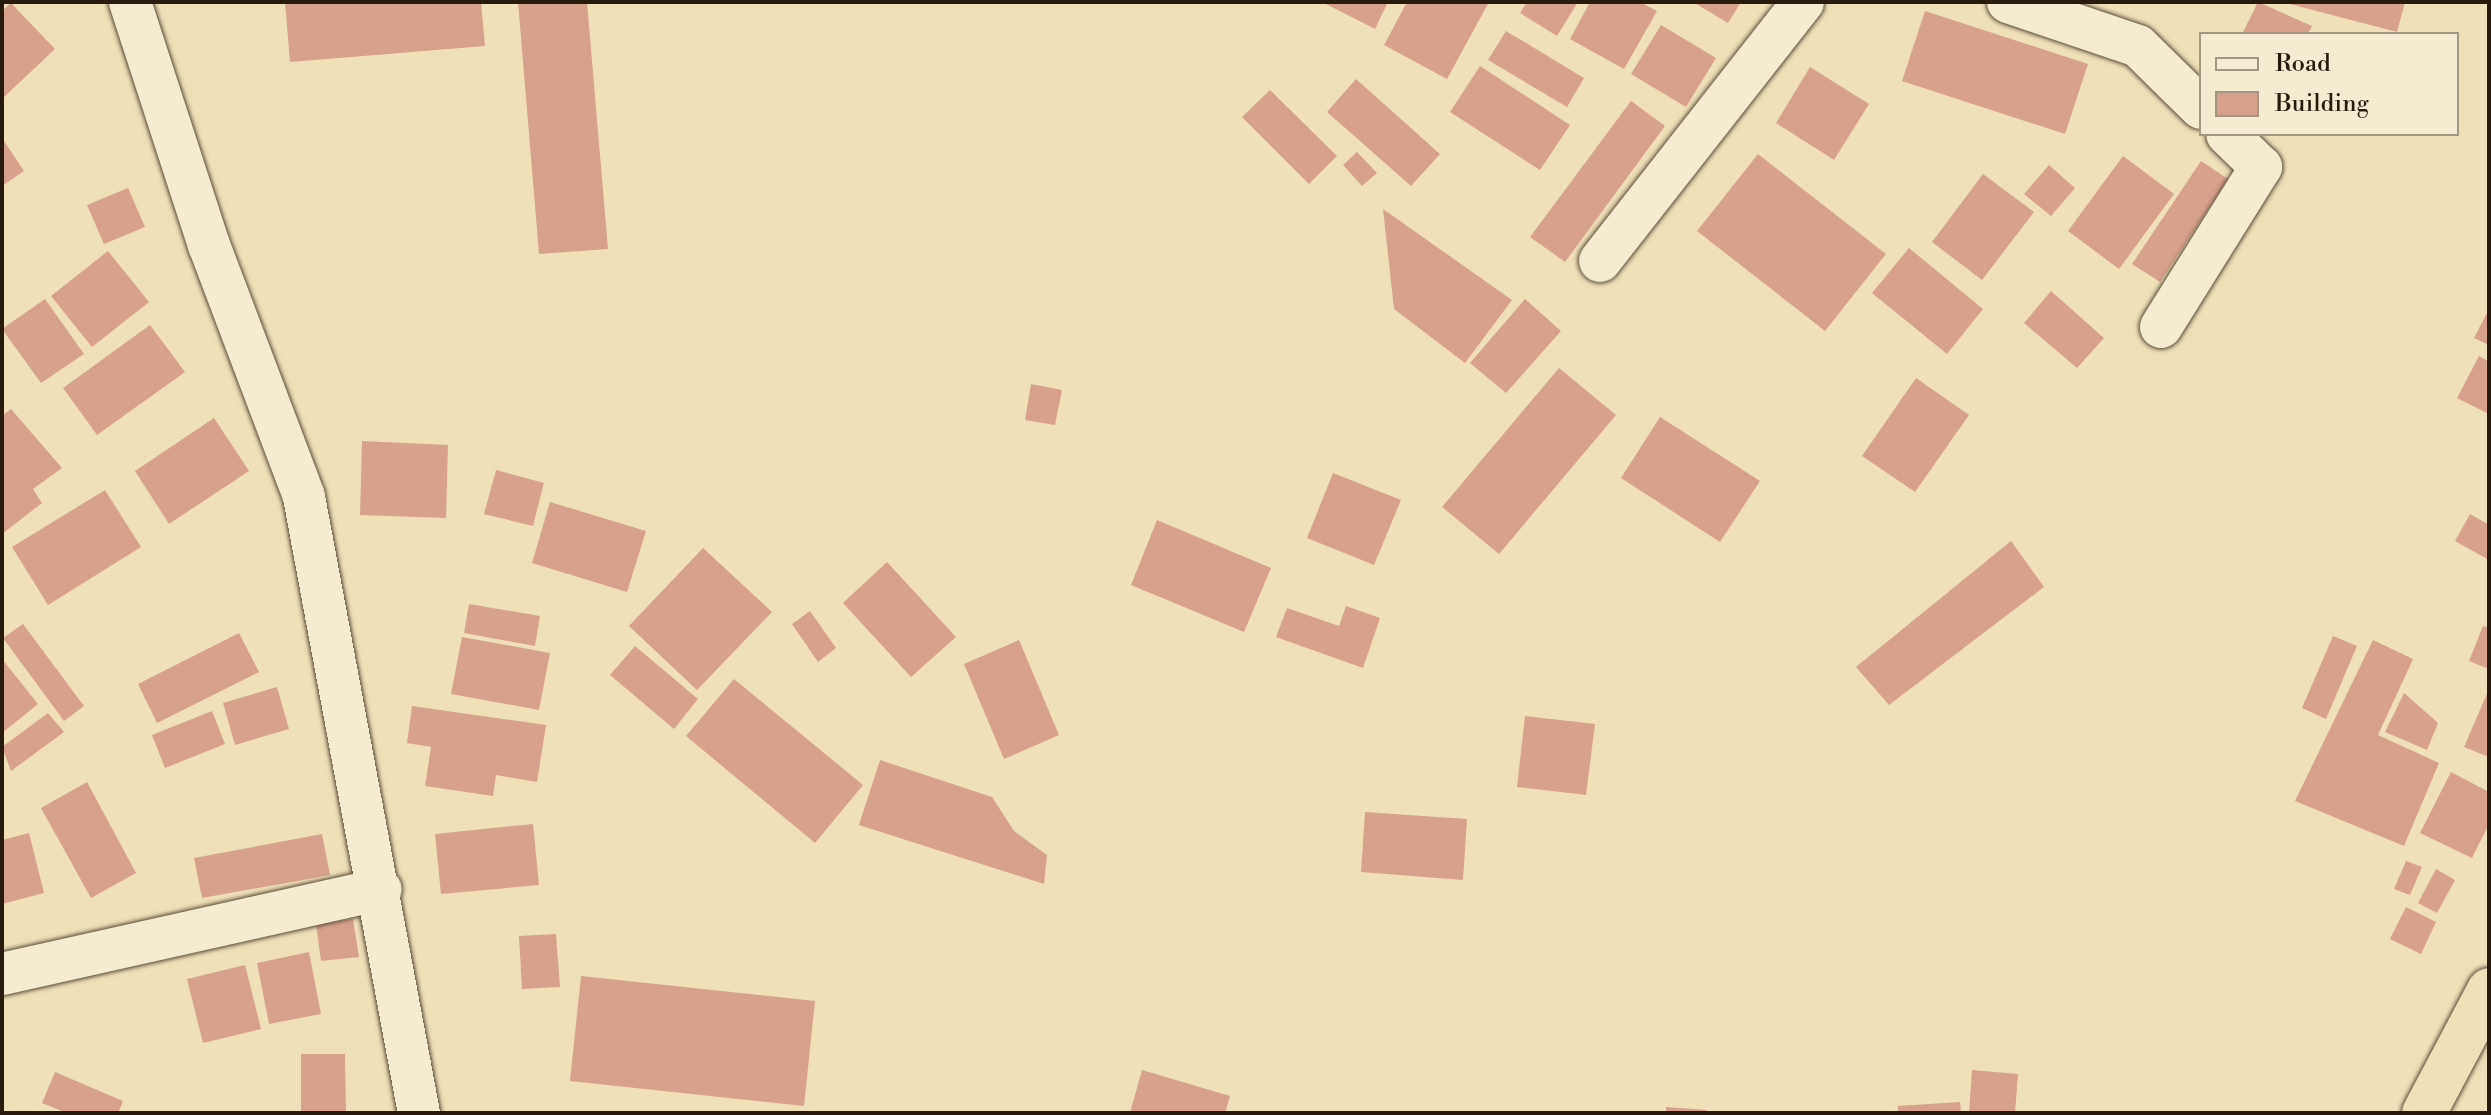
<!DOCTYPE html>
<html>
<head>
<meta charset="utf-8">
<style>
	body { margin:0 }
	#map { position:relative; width:2491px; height:1115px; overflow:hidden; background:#efe0b8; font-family:"Libre Bodoni",serif }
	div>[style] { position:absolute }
	.building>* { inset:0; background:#d8a18c }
	.roads { filter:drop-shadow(0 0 2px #5a4c38) drop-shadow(0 0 2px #5a4c38) }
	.minor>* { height:42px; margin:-21px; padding:0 21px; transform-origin:21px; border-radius:21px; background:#f5ebd1 }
	.highway>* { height:44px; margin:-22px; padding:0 22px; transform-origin:22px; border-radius:22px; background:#efe0b8 }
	span { translate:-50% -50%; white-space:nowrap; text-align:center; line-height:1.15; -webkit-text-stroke:6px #f5ebd1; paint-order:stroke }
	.frame { position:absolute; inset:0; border:4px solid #281a0d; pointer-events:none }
	.legend { position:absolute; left:2199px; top:32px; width:260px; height:104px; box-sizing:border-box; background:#f5ebd1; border:2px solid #a39783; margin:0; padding:10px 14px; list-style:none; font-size:24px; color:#281a0d }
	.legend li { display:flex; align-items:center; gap:16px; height:40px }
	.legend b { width:40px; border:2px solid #a39783 }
</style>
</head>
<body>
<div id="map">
	<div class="building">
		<div style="clip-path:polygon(285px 2px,481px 2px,485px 46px,290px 62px)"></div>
		<div style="clip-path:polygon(518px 2px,587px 2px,608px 249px,539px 254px)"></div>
		<div style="clip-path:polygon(1322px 2px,1388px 2px,1375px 29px)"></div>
		<div style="clip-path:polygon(1407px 2px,1489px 2px,1447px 79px,1384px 45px)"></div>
		<div style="clip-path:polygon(1527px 2px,1578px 2px,1557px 36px,1520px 13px)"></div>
		<div style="clip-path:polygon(1590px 2px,1640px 2px,1657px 11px,1624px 69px,1570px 39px)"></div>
		<div style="clip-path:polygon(1693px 2px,1741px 2px,1728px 23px)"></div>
		<div style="clip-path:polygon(2258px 2px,2312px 26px,2308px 34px,2242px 34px)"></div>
		<div style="clip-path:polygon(2282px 2px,2405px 2px,2397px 32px)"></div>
		<div style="clip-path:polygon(11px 3px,55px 49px,2px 99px,2px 11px)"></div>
		<div style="clip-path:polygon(1925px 11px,2088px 64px,2065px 134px,1902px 81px)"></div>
		<div style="clip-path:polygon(1661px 25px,1716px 58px,1686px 107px,1631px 74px)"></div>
		<div style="clip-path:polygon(1506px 31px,1584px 78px,1567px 107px,1488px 60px)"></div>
		<div style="clip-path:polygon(1480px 66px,1570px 125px,1540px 170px,1450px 112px)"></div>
		<div style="clip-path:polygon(1810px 67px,1869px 104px,1834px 160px,1776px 123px)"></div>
		<div style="clip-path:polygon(1356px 79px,1440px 154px,1411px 186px,1327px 112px)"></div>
		<div style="clip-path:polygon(1270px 90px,1337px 156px,1309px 184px,1242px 117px)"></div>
		<div style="clip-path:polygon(1631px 101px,1665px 126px,1565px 262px,1530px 237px)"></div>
		<div style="clip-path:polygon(4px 141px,24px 171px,2px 186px,2px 143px)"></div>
		<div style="clip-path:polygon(1357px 152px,1377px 173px,1362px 186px,1343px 165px)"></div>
		<div style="clip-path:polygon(1758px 154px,1886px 254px,1825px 331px,1697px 231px)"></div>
		<div style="clip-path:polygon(2123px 156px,2174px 194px,2119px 269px,2068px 231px)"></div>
		<div style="clip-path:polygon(2201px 161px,2228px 179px,2160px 282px,2132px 264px)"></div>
		<div style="clip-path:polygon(2049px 165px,2075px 188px,2051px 216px,2024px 194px)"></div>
		<div style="clip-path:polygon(1983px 174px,2034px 212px,1982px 280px,1932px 242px)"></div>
		<div style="clip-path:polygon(128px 188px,145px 227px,104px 244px,87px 205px)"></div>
		<div style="clip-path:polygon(1383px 209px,1512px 300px,1465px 363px,1394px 309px)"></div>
		<div style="clip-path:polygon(1909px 248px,1983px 309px,1947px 354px,1872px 293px)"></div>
		<div style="clip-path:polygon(108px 251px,149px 302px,92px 347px,51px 296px)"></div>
		<div style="clip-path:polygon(2051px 291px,2104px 338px,2077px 368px,2024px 323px)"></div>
		<div style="clip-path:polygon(45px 299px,84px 354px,41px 383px,2px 329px)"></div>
		<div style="clip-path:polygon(1525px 299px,1561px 331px,1506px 393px,1470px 363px)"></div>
		<div style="clip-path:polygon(2489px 309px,2489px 345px,2474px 338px)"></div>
		<div style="clip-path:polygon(150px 325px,185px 372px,97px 435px,63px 388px)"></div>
		<div style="clip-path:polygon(2479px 356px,2489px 362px,2489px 414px,2457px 398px)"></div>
		<div style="clip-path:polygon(1559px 368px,1616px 415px,1499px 554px,1442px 507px)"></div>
		<div style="clip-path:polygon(1916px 378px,1969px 415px,1915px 492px,1862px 456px)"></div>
		<div style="clip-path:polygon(1031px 384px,1062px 390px,1055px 425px,1025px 420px)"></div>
		<div style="clip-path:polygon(11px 409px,62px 468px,33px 489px,42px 503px,2px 534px,2px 416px)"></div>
		<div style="clip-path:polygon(1660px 417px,1760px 481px,1720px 542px,1621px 478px)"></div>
		<div style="clip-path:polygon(214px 418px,249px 471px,169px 524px,135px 471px)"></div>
		<div style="clip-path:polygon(362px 441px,448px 445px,446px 518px,360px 515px)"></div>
		<div style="clip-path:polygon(496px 470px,544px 483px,533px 526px,484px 514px)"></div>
		<div style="clip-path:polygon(1333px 473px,1401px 500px,1374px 565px,1307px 538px)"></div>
		<div style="clip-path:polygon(105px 490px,141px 547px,48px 605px,12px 547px)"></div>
		<div style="clip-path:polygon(550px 502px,646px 531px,627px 592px,532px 563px)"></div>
		<div style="clip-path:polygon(2470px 514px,2489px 525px,2489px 560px,2455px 541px)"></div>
		<div style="clip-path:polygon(1157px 520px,1271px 568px,1244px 632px,1131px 585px)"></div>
		<div style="clip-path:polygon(2011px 541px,2044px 587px,1889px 705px,1856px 667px)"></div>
		<div style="clip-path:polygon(703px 548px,772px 612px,697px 690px,629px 626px)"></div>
		<div style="clip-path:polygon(887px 562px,956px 637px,911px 677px,843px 603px)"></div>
		<div style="clip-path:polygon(469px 604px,540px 616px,535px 646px,464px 633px)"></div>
		<div style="clip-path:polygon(1346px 606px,1380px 618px,1363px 668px,1276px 637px,1287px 608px,1339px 626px)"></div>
		<div style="clip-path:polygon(810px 611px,836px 648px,818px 662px,792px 624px)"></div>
		<div style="clip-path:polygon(23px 624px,84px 706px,64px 721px,3px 638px)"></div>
		<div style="clip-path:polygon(2483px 626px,2489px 628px,2489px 669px,2469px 661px)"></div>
		<div style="clip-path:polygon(239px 633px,259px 672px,157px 723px,138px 684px)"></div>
		<div style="clip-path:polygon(2333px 636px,2357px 646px,2326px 719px,2302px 708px)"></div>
		<div style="clip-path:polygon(462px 637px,550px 653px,539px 710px,451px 694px)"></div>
		<div style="clip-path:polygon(1019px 640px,1059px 735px,1004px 759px,964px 664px)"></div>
		<div style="clip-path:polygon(2373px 640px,2413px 659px,2378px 735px,2439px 763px,2404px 846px,2295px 801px)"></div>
		<div style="clip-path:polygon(635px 646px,698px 699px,674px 729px,610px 675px)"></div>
		<div style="clip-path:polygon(2px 659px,38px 704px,2px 733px)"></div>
		<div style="clip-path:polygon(734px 679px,863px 785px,815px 843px,686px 736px)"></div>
		<div style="clip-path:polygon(277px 687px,289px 729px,235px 745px,223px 703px)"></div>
		<div style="clip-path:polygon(2489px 689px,2489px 757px,2464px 747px)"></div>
		<div style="clip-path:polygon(2404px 693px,2438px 723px,2427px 750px,2385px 732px)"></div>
		<div style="clip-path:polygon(412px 706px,546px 725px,537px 782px,496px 775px,493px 796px,425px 786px,431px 747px,407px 743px)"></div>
		<div style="clip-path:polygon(212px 711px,225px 744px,165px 768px,152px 735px)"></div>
		<div style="clip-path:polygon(48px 713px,64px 732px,11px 771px,2px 747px)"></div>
		<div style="clip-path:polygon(1525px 716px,1595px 724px,1586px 795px,1517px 787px)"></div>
		<div style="clip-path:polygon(880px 760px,992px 797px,1014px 831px,1047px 855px,1044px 884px,859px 825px)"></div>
		<div style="clip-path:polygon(2451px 772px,2489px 792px,2489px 824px,2472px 858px,2420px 833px)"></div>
		<div style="clip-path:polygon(87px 782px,136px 873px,91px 898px,41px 808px)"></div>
		<div style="clip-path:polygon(1365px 812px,1467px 819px,1463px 880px,1361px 872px)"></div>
		<div style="clip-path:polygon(533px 824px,539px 885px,441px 894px,435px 834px)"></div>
		<div style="clip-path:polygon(29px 833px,44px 893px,2px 904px,2px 840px)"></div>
		<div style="clip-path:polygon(322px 834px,330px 875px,202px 898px,194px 858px)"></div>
		<div style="clip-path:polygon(2406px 861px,2422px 867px,2410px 895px,2394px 889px)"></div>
		<div style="clip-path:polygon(2436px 869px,2455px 880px,2437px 913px,2418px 903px)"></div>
		<div style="clip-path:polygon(2406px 907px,2436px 922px,2421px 954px,2390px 939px)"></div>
		<div style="clip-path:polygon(353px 919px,359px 957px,321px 961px,316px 924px)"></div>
		<div style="clip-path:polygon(556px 934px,560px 987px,522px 989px,519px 936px)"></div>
		<div style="clip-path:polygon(309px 952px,321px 1014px,269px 1024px,257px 963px)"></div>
		<div style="clip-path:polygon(245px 965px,261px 1029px,203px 1043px,187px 979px)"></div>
		<div style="clip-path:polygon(581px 976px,815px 1001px,804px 1106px,570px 1081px)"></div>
		<div style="clip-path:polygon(301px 1054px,345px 1054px,346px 1113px,301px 1113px)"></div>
		<div style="clip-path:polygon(1142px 1070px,1230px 1096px,1225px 1113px,1130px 1113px)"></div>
		<div style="clip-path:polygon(1972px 1070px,2018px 1074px,2015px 1113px,1969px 1113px)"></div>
		<div style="clip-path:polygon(55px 1072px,123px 1101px,118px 1113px,67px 1113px,42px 1103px)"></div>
		<div style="clip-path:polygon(1960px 1102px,1961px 1113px,1898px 1113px,1898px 1106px)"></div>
		<div style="clip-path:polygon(1666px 1107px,1707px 1110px,1707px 1113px,1666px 1113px)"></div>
	</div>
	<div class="roads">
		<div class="minor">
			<div style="left:130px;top:2px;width:256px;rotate:72deg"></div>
			<div style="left:209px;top:245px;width:269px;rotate:69.3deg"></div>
			<div style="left:304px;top:497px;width:627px;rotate:79.43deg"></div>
			<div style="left:2008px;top:2px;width:137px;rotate:18.7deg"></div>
			<div style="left:2138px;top:46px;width:88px;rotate:44.5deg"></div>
			<div style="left:1600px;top:261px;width:329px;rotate:-51.9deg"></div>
			<div style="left:2161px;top:327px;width:189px;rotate:-58deg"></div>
			<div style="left:2261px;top:167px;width:47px;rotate:-135.9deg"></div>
			<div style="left:2px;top:974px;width:388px;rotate:-12.6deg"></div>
		</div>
		<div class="highway">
			<div style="left:2424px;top:1113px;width:139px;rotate:-62.1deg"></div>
		</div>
	</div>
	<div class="frame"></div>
	<ul class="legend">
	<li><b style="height:10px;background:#f5ebd1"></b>Road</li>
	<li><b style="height:22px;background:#d8a18c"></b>Building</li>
	</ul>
</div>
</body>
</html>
